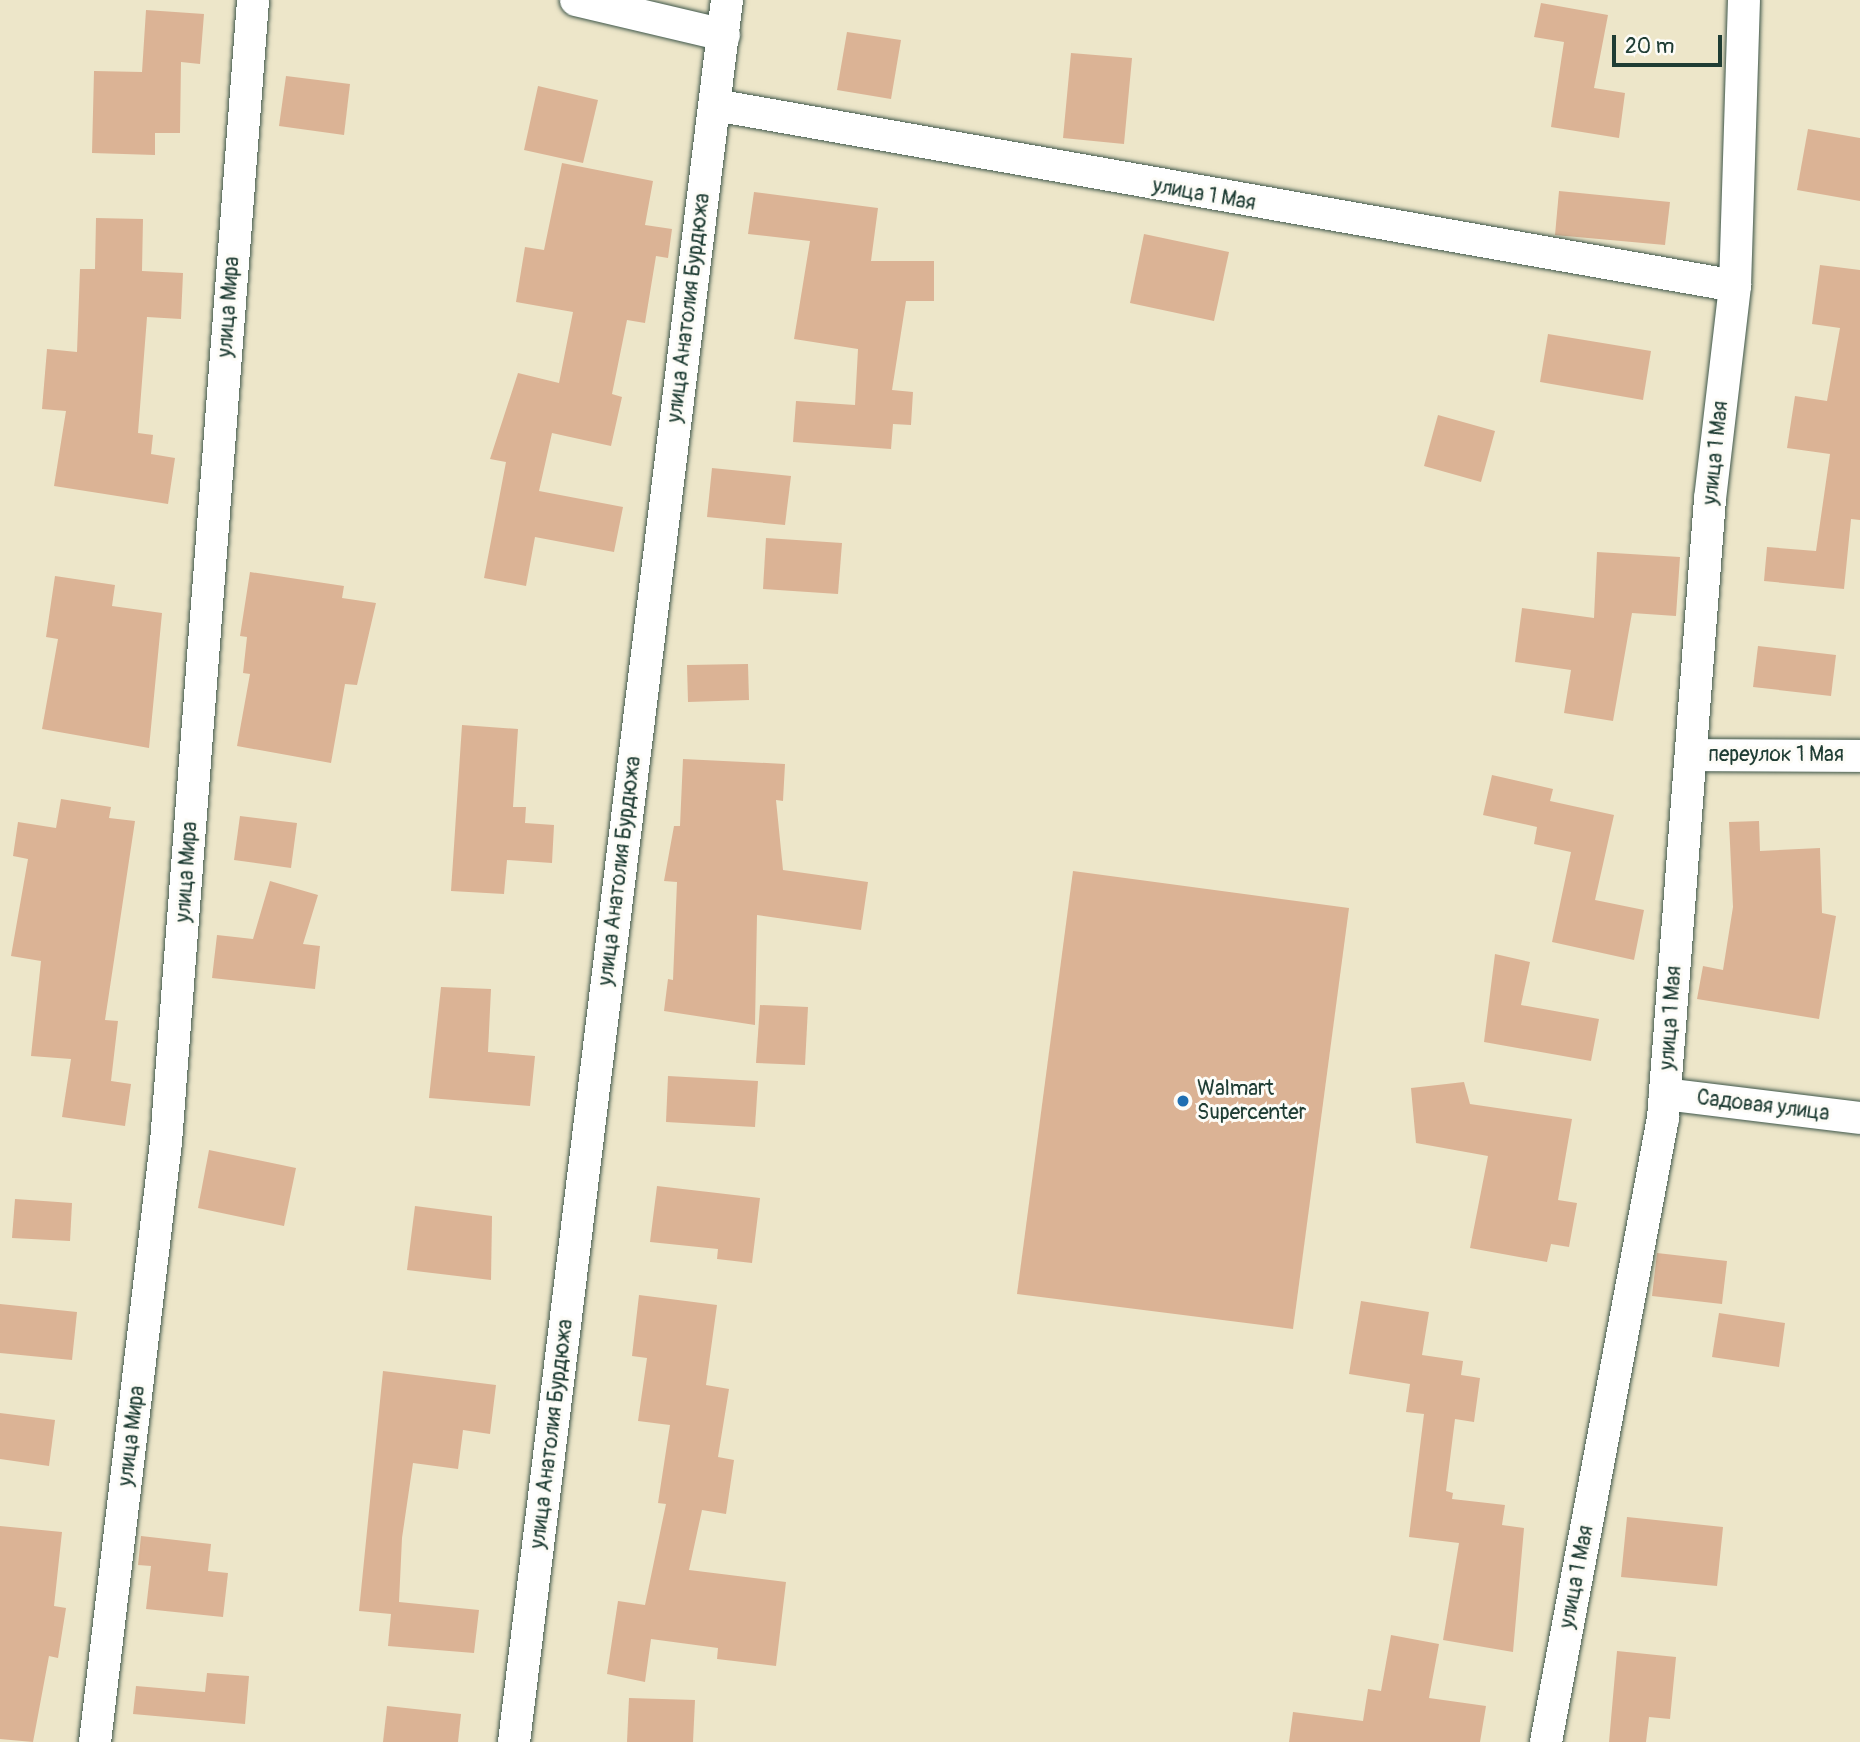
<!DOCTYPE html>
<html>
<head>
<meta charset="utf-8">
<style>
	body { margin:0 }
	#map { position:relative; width:1860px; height:1742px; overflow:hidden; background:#ede6c9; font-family:Pangolin,sans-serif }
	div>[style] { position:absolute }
	.building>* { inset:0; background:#dbb395 }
	.roads { filter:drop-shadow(0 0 2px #3e564a) drop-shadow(0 0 2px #3e564a) }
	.street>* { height:32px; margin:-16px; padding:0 16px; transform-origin:16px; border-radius:16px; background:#fff }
	.dots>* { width:19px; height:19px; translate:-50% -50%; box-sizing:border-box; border:4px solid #fdfcf7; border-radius:50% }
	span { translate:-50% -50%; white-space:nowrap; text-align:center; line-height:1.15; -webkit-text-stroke:6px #fdfcf7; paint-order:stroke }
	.street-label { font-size:21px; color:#1f3d34 }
	.poi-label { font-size:21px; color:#1f3d34 }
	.left { translate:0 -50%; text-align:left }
	.scale { position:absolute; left:1612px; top:35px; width:110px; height:32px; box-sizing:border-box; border:4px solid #1f3d34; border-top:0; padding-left:9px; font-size:21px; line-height:24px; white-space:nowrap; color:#1f3d34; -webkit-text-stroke:5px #fdfcf7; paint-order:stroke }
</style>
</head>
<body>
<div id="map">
	<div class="building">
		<div style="clip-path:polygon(1541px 3px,1608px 15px,1594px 88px,1625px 93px,1619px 138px,1551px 127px,1564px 42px,1534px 37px)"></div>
		<div style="clip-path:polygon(146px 10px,204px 14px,200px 64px,181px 62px,180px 133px,155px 133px,155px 155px,92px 153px,94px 71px,142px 72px)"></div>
		<div style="clip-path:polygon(847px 32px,901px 40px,891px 99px,837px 90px)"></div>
		<div style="clip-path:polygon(1071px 53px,1132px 58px,1124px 144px,1063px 138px)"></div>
		<div style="clip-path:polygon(286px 76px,350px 84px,344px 135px,279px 126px)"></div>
		<div style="clip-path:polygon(538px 86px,598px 100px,583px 163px,524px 150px)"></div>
		<div style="clip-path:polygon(1808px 129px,1860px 138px,1860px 201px,1797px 190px)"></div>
		<div style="clip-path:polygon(562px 163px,653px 181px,645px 225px,672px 229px,668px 258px,656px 256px,645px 323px,627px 320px,612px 394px,622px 397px,611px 446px,552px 433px,539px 491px,623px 507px,614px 552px,535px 537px,526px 586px,484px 578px,506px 462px,490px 459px,518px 373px,559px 383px,573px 312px,516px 302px,525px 247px,544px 250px)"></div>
		<div style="clip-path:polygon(1559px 191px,1670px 202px,1665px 245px,1555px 235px)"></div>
		<div style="clip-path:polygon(754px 192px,878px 208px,871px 261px,934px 261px,934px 301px,906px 301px,892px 390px,913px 392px,911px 425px,893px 424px,891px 449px,793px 442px,796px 401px,855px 405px,858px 349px,794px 339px,810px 241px,748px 234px)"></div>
		<div style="clip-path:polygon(96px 218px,143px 219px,142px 271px,183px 273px,181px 319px,147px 317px,138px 433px,153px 435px,151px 454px,175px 458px,168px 504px,54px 486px,66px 411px,42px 409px,47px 349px,77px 352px,80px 269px,95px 269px)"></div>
		<div style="clip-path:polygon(1144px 234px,1229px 252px,1214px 321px,1130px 303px)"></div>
		<div style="clip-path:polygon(1820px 265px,1860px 270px,1860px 520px,1851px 519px,1844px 589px,1764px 581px,1767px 547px,1816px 551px,1830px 454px,1787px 448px,1795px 396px,1827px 401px,1840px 328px,1812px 324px)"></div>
		<div style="clip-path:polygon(1548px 334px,1651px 351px,1643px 400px,1540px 382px)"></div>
		<div style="clip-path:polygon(1438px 415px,1495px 431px,1481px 482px,1424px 466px)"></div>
		<div style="clip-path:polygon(712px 468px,791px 476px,785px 525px,707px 517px)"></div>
		<div style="clip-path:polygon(766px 538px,842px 543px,838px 594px,763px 589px)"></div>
		<div style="clip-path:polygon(1597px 552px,1680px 557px,1676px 616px,1632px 613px,1613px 721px,1564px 713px,1571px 670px,1515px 662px,1522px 608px,1594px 618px)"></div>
		<div style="clip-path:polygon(250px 572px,344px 586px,342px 598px,376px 603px,357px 685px,345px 684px,331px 763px,237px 746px,250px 674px,243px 673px,247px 637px,240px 636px)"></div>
		<div style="clip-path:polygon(55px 576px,115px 585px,112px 606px,162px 613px,149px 748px,42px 729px,58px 639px,46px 637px)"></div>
		<div style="clip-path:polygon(1758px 646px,1836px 655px,1831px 696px,1753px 687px)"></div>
		<div style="clip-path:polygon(748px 664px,749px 700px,688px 702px,687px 665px)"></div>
		<div style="clip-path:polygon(462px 725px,518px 729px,513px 807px,526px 807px,525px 823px,554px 825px,552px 863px,507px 860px,504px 894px,451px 891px)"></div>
		<div style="clip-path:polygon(683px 759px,785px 764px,783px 801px,776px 800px,783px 870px,868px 882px,861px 930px,757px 915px,755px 1025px,664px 1011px,668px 979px,673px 980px,677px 882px,664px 881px,674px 826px,680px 826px)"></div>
		<div style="clip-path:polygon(1492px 775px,1553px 789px,1550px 801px,1614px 815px,1595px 900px,1644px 910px,1634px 960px,1552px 942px,1571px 852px,1534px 844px,1537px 827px,1483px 815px)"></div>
		<div style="clip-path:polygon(61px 799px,111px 807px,109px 818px,135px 821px,105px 1020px,118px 1021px,111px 1081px,131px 1084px,125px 1126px,62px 1117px,71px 1059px,31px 1056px,41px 961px,11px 956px,28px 859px,13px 856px,18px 822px,56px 828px)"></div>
		<div style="clip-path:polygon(240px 816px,297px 823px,291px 868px,234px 860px)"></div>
		<div style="clip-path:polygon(1759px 821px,1760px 851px,1820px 848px,1822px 913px,1836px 916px,1819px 1019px,1697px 999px,1703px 966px,1723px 970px,1733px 907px,1729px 822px)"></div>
		<div style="clip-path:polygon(1073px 871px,1349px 908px,1293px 1329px,1017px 1294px)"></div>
		<div style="clip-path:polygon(270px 881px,318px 895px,303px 944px,320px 946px,315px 989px,212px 978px,217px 935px,253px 939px)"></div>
		<div style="clip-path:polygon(1495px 954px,1530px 962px,1521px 1005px,1599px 1019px,1591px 1061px,1484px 1042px)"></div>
		<div style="clip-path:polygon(441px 987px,491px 989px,488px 1052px,535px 1056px,530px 1106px,429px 1098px)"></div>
		<div style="clip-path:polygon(760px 1005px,808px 1007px,805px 1065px,756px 1063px)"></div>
		<div style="clip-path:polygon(668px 1076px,758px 1081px,755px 1127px,666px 1122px)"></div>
		<div style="clip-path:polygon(1464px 1082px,1470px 1104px,1572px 1119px,1558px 1200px,1577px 1203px,1569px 1247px,1551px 1244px,1547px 1262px,1470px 1248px,1488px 1156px,1416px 1143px,1411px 1088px)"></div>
		<div style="clip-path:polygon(209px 1150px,296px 1168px,284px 1226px,198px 1208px)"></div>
		<div style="clip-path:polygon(657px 1186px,760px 1198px,752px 1263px,717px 1259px,718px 1249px,650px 1242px)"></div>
		<div style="clip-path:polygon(15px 1199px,72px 1203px,70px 1241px,12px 1238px)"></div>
		<div style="clip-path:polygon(415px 1206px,492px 1216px,491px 1280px,407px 1270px)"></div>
		<div style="clip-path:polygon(1657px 1253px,1727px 1261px,1722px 1304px,1652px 1296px)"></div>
		<div style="clip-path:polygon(639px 1295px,717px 1305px,706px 1385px,729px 1389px,718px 1457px,734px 1460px,726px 1514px,702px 1510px,689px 1570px,786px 1582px,776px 1666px,717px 1659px,718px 1648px,651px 1639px,645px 1682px,607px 1674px,618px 1601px,645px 1605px,666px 1504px,658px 1503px,670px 1425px,638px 1421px,647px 1358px,632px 1356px)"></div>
		<div style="clip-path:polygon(1361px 1301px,1429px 1312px,1422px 1355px,1463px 1361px,1461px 1375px,1480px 1378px,1474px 1422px,1455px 1419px,1446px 1491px,1453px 1493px,1452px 1499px,1505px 1505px,1502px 1525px,1524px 1528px,1513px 1652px,1443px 1640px,1459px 1543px,1409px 1537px,1424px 1414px,1406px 1412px,1410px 1384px,1349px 1374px)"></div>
		<div style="clip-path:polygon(0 1304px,77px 1312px,72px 1360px,0 1353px)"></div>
		<div style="clip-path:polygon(1719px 1313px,1785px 1323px,1779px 1367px,1712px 1357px)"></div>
		<div style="clip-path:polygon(383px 1371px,496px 1385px,490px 1434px,463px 1430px,458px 1469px,413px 1463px,402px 1538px,399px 1602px,479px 1610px,474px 1653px,388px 1646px,391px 1614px,359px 1611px)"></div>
		<div style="clip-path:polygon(0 1413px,55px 1420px,49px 1466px,0 1459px)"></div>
		<div style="clip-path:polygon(1627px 1517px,1723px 1527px,1717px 1586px,1621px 1577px)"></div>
		<div style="clip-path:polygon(0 1526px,62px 1532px,54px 1606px,66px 1608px,58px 1658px,49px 1656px,33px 1742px,0 1739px)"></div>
		<div style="clip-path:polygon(141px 1536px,211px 1544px,208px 1571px,228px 1573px,223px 1617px,146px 1609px,151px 1566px,138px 1565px)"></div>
		<div style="clip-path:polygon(1391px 1635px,1439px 1644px,1429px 1698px,1486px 1706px,1480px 1742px,1289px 1742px,1293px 1712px,1363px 1721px,1368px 1689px,1381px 1691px)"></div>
		<div style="clip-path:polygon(1617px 1651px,1676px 1657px,1670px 1719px,1649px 1717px,1646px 1742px,1609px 1742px)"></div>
		<div style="clip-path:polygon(207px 1673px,249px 1676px,245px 1724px,133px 1714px,136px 1686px,205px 1692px)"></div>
		<div style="clip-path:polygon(629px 1698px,695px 1700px,693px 1742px,627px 1742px)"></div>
		<div style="clip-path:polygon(387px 1706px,461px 1714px,458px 1742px,383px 1742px)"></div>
	</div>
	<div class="roads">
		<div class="street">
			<div style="left:576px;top:0;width:152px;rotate:13.3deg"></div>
			<div style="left:715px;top:105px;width:1036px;rotate:10.06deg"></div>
			<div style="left:1692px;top:755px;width:168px;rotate:0.3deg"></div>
			<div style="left:1665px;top:1094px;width:196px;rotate:7deg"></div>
			<div style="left:95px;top:1742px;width:604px;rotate:-83.25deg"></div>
			<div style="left:166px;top:1142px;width:1145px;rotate:-85.64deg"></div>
			<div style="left:514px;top:1742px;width:1755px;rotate:-83.03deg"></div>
			<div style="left:1546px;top:1742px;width:635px;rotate:-79.38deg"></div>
			<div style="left:1663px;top:1118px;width:621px;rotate:-85.66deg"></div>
			<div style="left:1710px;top:499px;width:214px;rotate:-83.3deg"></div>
			<div style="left:1735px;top:286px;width:286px;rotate:-88.2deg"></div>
		</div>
	</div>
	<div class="dots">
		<div style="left:1183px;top:1101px;background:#1f6fb2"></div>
	</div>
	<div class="street-label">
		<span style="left:1204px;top:195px;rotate:10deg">улица 1 Мая</span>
		<span style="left:229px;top:307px;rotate:-86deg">улица Мира</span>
		<span style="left:689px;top:308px;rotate:-83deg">улица Анатолия Бурдюжа</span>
		<span style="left:1716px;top:453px;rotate:-84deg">улица 1 Мая</span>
		<span style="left:1776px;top:755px">переулок 1 Мая</span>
		<span style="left:620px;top:871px;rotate:-83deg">улица Анатолия Бурдюжа</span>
		<span style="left:187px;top:872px;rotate:-86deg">улица Мира</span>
		<span style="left:1671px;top:1018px;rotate:-86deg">улица 1 Мая</span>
		<span style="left:1763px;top:1106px;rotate:7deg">Садовая улица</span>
		<span style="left:552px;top:1434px;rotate:-83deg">улица Анатолия Бурдюжа</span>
		<span style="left:132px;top:1436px;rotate:-83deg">улица Мира</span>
		<span style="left:1577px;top:1577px;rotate:-79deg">улица 1 Мая</span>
	</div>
	<div class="poi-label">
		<span class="left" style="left:1197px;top:1101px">Walmart<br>Supercenter</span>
	</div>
	<div class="scale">20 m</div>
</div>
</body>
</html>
